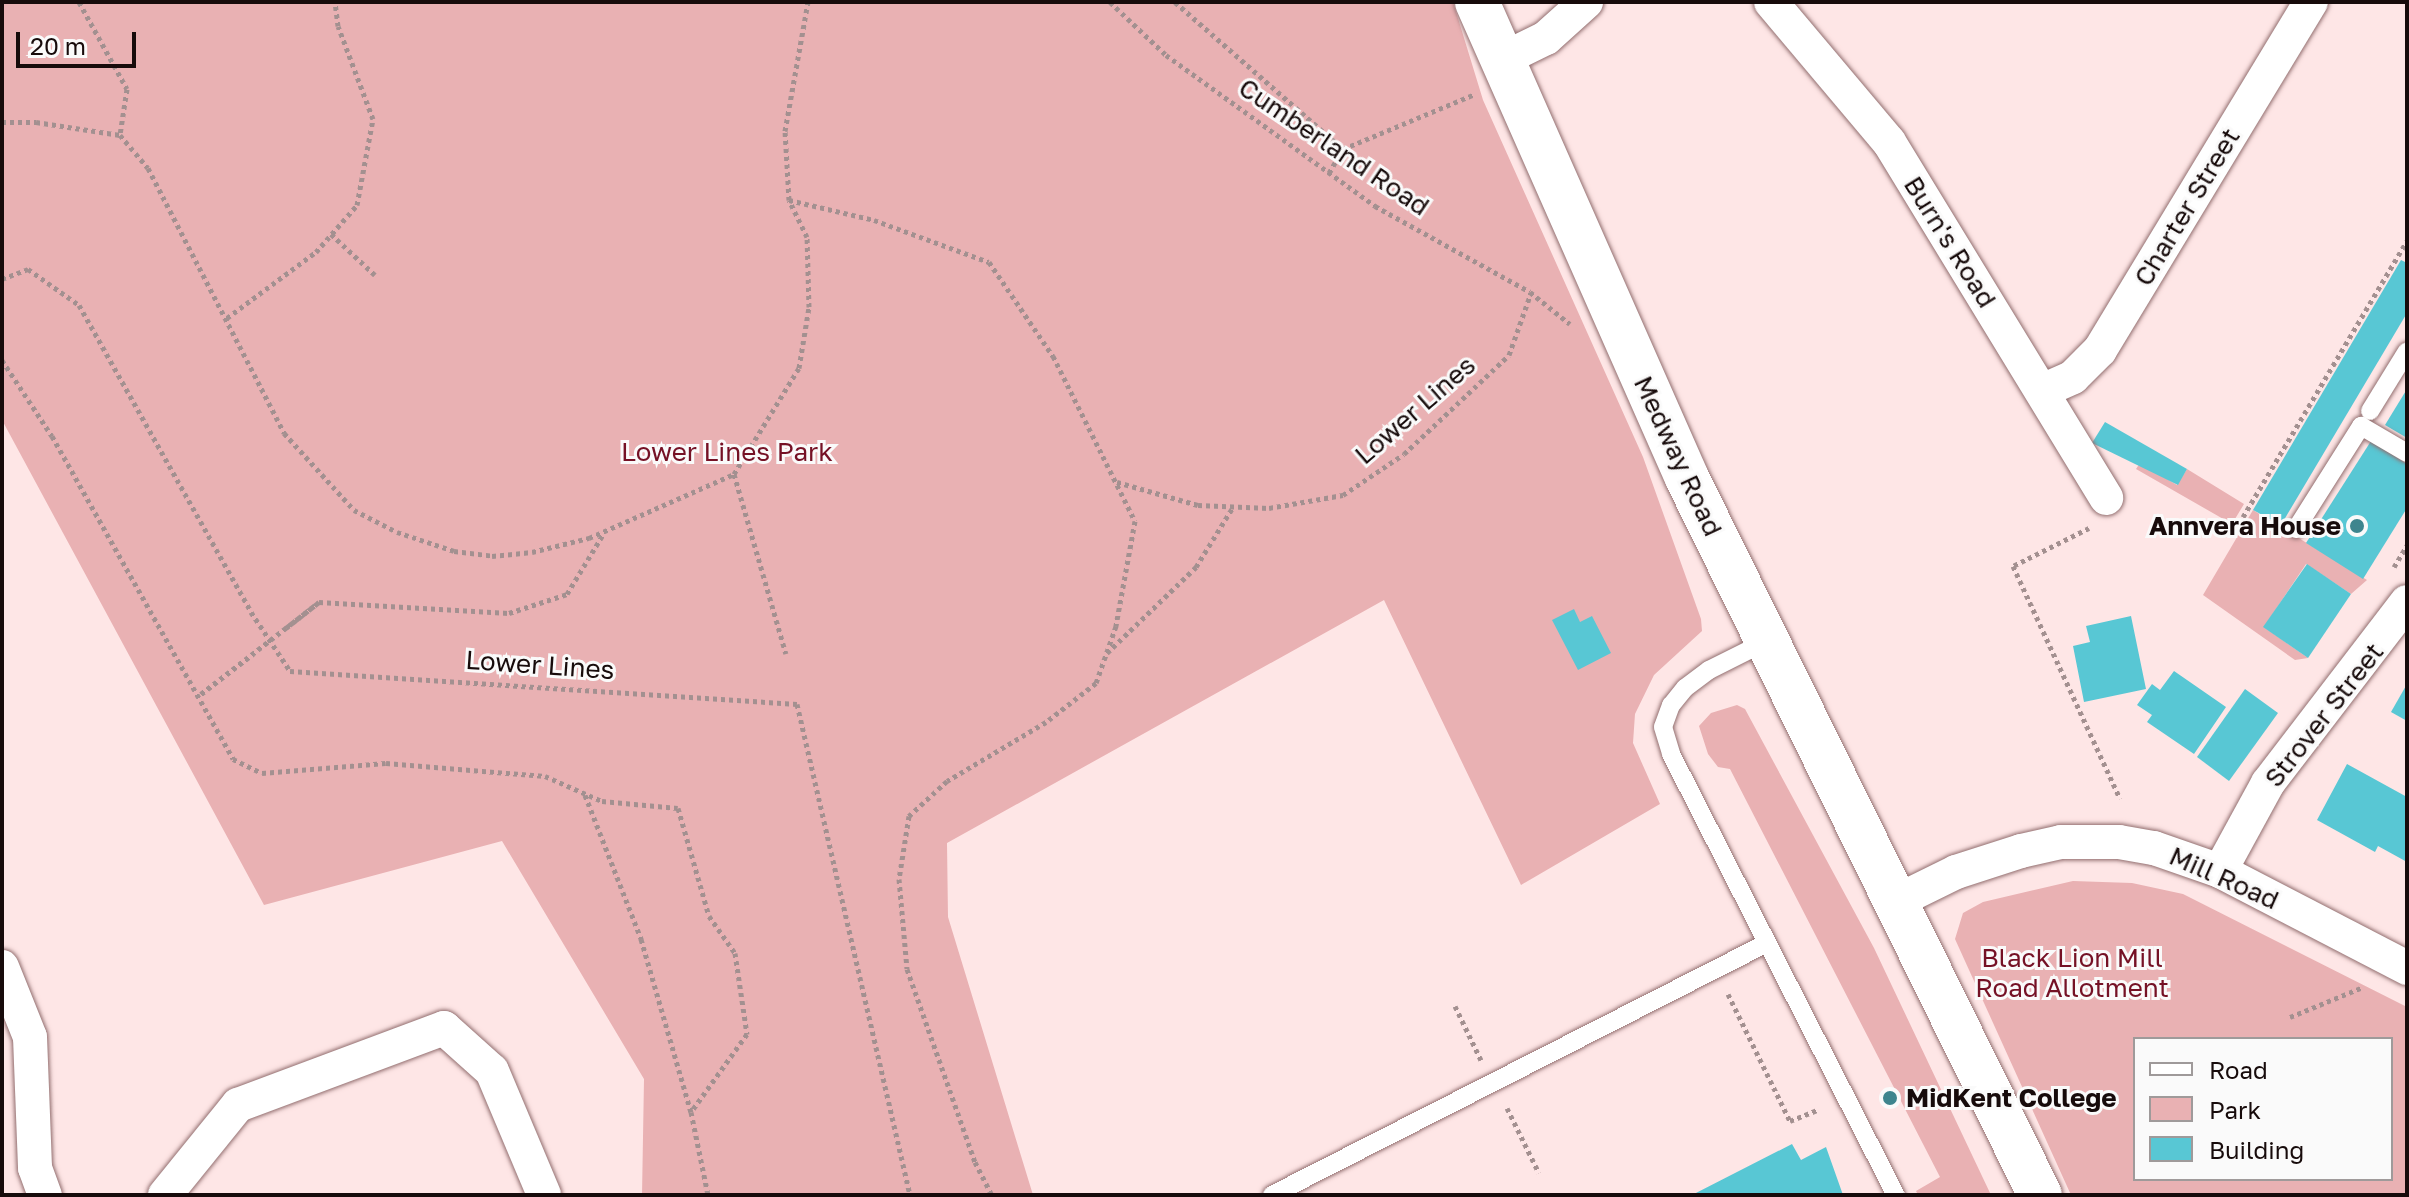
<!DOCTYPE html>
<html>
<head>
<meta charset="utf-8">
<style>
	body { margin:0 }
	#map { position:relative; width:2409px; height:1197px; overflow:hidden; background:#fee6e6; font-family:"Golos Text",sans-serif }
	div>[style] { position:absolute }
	.green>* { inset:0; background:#e9b1b3 }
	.building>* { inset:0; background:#58c7d4 }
	.path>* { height:5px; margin-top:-2.5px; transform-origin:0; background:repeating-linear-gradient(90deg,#a39090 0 4px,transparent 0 8px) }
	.roads { filter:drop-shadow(0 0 2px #926e6f) drop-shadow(0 0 2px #926e6f) }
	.lane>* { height:18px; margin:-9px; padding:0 9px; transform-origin:9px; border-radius:9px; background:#fff }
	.street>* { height:34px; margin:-17px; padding:0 17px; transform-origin:17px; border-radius:17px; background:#fff }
	.secondary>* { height:44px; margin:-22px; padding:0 22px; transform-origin:22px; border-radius:22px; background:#fff }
	.path-bridge>* { height:5px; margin-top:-2.5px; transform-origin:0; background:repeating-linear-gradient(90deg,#a39090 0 4px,transparent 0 8px) }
	.dots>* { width:22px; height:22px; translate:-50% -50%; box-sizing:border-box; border:4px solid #fafafa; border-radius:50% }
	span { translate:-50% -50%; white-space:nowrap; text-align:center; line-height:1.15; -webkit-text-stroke:6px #fafafa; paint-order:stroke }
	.street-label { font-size:26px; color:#170b0b }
	.park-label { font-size:26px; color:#751125 }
	.poi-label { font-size:26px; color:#170b0b; font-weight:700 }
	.right { translate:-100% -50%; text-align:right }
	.left { translate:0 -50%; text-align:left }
	.frame { position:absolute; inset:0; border:4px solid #170b0b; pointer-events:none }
	.legend { position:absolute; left:2133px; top:1037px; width:260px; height:144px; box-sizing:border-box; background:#fafafa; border:2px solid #9f9a9a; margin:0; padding:10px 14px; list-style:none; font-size:24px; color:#170b0b }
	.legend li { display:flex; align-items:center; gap:16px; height:40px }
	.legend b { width:40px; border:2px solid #9f9a9a }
	.scale { position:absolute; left:16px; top:32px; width:120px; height:36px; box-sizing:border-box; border:4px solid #170b0b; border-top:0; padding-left:10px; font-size:24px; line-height:28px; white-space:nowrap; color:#170b0b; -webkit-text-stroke:6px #fafafa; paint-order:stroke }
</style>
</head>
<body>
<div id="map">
	<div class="green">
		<div style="clip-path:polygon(2px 2px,1453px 2px,1483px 100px,1643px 457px,1701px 619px,1702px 631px,1654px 675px,1635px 714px,1633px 743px,1660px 804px,1521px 885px,1384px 600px,947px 843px,948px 917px,1033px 1195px,642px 1195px,644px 1079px,502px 841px,264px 905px,2px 420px)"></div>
		<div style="clip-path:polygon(2140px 463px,2177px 485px,2187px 469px,2244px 504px,2232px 524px,2136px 469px)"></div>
		<div style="clip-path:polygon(2253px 510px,2367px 580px,2351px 594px,2306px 564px,2264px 627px,2308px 658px,2295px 660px,2203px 595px)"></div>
		<div style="clip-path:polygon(1737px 705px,1745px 709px,1874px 948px,1991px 1195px,1918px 1195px,1916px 1191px,1940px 1177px,1730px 769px,1718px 767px,1708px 754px,1699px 726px,1711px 713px)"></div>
		<div style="clip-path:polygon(evenodd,2073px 881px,2132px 883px,2183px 894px,2407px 1007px,2407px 1195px,2071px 1195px,1955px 939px,1963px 913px,1983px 902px,2073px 881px,2135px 1039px,2391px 1039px,2391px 1179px,2135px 1179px,2135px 1039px)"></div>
	</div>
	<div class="building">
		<div style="clip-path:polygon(2401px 260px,2407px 263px,2407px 313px,2281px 525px,2253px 510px)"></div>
		<div style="clip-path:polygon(2407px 389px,2407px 438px,2385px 425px)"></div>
		<div style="clip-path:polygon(2105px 422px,2187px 469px,2178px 485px,2092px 443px)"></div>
		<div style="clip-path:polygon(2371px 441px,2407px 464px,2407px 508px,2363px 579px,2306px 543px)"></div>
		<div style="clip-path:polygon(2307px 564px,2351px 594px,2308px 658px,2263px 627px)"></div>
		<div style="clip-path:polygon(1574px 609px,1580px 622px,1592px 616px,1611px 653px,1578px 670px,1552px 620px)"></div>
		<div style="clip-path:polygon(2131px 616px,2146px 689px,2084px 702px,2073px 646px,2090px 642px,2086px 626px)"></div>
		<div style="clip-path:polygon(2174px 671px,2226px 707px,2194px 754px,2147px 722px,2152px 715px,2137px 705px,2152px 684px,2160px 690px)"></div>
		<div style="clip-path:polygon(2407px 684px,2407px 721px,2391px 712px)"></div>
		<div style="clip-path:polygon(2245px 689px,2278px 713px,2229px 781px,2197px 757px)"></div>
		<div style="clip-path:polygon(2347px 764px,2407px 797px,2407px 862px,2378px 846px,2375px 852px,2317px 820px)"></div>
		<div style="clip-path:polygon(1792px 1144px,1801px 1160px,1826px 1147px,1843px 1195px,1692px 1195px)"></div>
	</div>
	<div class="path">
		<div style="left:79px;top:2px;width:99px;rotate:61.1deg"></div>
		<div style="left:127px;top:89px;width:47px;rotate:98.7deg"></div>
		<div style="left:1110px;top:2px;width:77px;rotate:43.4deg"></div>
		<div style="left:1166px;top:55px;width:258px;rotate:35.8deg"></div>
		<div style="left:1375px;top:206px;width:177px;rotate:29deg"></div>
		<div style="left:1530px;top:292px;width:51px;rotate:38.7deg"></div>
		<div style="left:1175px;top:2px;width:223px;rotate:41.2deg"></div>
		<div style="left:2px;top:122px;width:34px"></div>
		<div style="left:36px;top:122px;width:85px;rotate:8.8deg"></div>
		<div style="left:120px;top:135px;width:43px;rotate:49.7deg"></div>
		<div style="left:148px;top:168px;width:298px;rotate:62.8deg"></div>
		<div style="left:284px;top:433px;width:104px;rotate:47.7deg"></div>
		<div style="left:354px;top:510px;width:48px;rotate:27.1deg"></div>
		<div style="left:397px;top:532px;width:60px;rotate:18.4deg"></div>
		<div style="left:454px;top:551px;width:38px;rotate:7deg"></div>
		<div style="left:492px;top:556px;width:40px;rotate:-5.7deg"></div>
		<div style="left:532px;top:552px;width:59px;rotate:-13.8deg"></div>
		<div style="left:589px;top:538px;width:158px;rotate:-23.8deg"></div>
		<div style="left:734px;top:474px;width:124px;rotate:-58.5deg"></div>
		<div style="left:799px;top:368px;width:62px;rotate:-80.7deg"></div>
		<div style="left:809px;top:307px;width:70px;rotate:-91.6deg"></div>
		<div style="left:807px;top:237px;width:41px;rotate:-115.9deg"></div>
		<div style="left:789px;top:200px;width:69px;rotate:-93.3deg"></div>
		<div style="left:785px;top:131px;width:131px;rotate:-79.9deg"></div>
		<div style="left:1329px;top:173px;width:28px;rotate:-60deg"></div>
		<div style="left:1343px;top:149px;width:143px;rotate:-22.6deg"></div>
		<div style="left:789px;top:200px;width:87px;rotate:13.2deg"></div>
		<div style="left:874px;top:220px;width:122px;rotate:20.1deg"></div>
		<div style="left:989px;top:262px;width:114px;rotate:55.8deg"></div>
		<div style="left:1053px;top:356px;width:184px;rotate:63.6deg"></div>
		<div style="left:1135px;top:521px;width:107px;rotate:100.3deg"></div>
		<div style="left:1116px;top:626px;width:60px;rotate:109.3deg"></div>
		<div style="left:1096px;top:683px;width:63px;rotate:142deg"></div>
		<div style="left:1046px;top:722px;width:115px;rotate:149.2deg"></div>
		<div style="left:947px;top:781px;width:52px;rotate:137.4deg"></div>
		<div style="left:909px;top:816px;width:64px;rotate:99deg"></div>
		<div style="left:899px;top:879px;width:90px;rotate:84.9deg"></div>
		<div style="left:907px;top:969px;width:205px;rotate:70.6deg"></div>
		<div style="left:975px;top:1162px;width:37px;rotate:63deg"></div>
		<div style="left:331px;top:234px;width:60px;rotate:43deg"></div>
		<div style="left:2px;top:279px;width:28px;rotate:-21deg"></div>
		<div style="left:28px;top:269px;width:62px;rotate:35.2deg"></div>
		<div style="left:79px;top:305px;width:352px;rotate:60.7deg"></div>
		<div style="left:251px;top:612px;width:71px;rotate:56.5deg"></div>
		<div style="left:290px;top:671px;width:508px;rotate:3.72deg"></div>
		<div style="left:797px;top:704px;width:504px;rotate:77.04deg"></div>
		<div style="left:227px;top:318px;width:111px;rotate:-36.6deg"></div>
		<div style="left:316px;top:252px;width:62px;rotate:-48.9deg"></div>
		<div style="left:357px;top:205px;width:87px;rotate:-79.5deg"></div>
		<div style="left:373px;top:119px;width:99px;rotate:-110.6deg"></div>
		<div style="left:338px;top:26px;width:24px;rotate:-97deg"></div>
		<div style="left:2px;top:360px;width:91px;rotate:56.7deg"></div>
		<div style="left:52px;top:436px;width:370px;rotate:60.7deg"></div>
		<div style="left:233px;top:759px;width:32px;rotate:26deg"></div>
		<div style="left:262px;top:773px;width:124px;rotate:-4.6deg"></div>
		<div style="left:386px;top:763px;width:160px;rotate:4.7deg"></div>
		<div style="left:545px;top:776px;width:62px;rotate:23.7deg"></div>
		<div style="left:602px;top:801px;width:76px;rotate:5.3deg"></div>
		<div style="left:678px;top:808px;width:112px;rotate:74deg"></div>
		<div style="left:709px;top:916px;width:45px;rotate:54.9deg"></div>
		<div style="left:735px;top:953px;width:82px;rotate:81.6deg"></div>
		<div style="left:747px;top:1034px;width:96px;rotate:125.7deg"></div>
		<div style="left:691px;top:1112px;width:85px;rotate:78.4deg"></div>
		<div style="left:734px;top:474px;width:187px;rotate:73.9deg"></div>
		<div style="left:1117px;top:482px;width:84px;rotate:15.9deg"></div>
		<div style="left:1198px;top:505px;width:71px;rotate:2.4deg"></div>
		<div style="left:1269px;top:508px;width:75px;rotate:-10deg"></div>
		<div style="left:1343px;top:495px;width:73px;rotate:-33.9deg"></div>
		<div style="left:1404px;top:454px;width:144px;rotate:-43.3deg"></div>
		<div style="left:1509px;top:355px;width:66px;rotate:-70.5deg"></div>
		<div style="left:2243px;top:517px;width:321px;rotate:-59.3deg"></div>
		<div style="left:2089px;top:528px;width:85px;rotate:153.4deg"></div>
		<div style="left:2013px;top:566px;width:256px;rotate:65.3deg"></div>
		<div style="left:2394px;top:567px;width:26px;rotate:-59deg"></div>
		<div style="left:286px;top:628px;width:42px;rotate:-38.2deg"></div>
		<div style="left:319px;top:602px;width:190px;rotate:3.3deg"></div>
		<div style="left:509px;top:613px;width:61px;rotate:-18.1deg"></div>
		<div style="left:567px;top:594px;width:71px;rotate:-58.8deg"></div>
		<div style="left:1107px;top:653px;width:124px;rotate:-44deg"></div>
		<div style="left:1196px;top:567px;width:70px;rotate:-58.3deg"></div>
		<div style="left:201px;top:694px;width:66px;rotate:-37.6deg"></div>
		<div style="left:585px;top:795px;width:155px;rotate:68.7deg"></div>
		<div style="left:641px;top:939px;width:180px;rotate:73.9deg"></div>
		<div style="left:1728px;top:994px;width:141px;rotate:64deg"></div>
		<div style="left:1790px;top:1121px;width:31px;rotate:-22deg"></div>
		<div style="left:1455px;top:1006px;width:60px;rotate:64.3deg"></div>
		<div style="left:2290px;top:1017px;width:79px;rotate:-22.3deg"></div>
		<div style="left:1507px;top:1108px;width:72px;rotate:63.8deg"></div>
	</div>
	<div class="roads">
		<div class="lane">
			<div style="left:2370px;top:411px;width:70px;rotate:-58.3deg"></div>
			<div style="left:2296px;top:529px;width:122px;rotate:-57.7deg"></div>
			<div style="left:2361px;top:426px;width:53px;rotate:30.4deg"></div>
			<div style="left:1767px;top:641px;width:65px;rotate:153.4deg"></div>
			<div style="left:1709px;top:670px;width:30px;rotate:143deg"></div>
			<div style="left:1685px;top:688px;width:22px;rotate:129deg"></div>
			<div style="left:1671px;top:705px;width:23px;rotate:110deg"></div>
			<div style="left:1663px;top:727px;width:28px;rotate:73deg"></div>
			<div style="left:1671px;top:754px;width:495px;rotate:63deg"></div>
			<div style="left:1272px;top:1195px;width:555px;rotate:-26.98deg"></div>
		</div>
		<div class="street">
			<div style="left:1771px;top:2px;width:183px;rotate:49.9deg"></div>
			<div style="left:1889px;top:142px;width:417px;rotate:58.6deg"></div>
			<div style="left:1501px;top:60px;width:50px;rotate:-26.1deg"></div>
			<div style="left:1546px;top:38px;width:54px;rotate:-42deg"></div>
			<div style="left:2042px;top:391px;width:34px;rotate:-24deg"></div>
			<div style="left:2073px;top:377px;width:38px;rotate:-45deg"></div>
			<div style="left:2100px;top:350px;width:407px;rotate:-58.8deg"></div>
			<div style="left:2220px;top:871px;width:100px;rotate:-61.4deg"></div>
			<div style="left:2268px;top:783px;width:228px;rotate:-52.5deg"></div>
			<div style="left:1895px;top:902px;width:68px;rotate:-26.2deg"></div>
			<div style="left:1956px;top:872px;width:68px;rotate:-17.9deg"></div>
			<div style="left:2021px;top:851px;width:41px;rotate:-12.7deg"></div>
			<div style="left:2061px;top:842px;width:58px"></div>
			<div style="left:2119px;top:842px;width:36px;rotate:10deg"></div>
			<div style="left:2154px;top:848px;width:70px;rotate:19.2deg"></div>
			<div style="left:2220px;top:871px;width:211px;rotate:27.4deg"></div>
			<div style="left:2px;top:967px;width:75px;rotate:68.2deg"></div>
			<div style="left:30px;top:1037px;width:131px;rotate:87.8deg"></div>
			<div style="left:35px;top:1168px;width:29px;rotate:70deg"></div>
			<div style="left:165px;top:1195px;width:116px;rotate:-51deg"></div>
			<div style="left:238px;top:1105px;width:220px;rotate:-20.5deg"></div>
			<div style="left:444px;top:1028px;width:64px;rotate:41.9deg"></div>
			<div style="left:492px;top:1071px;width:134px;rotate:67.2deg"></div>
		</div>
		<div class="secondary">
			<div style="left:1477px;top:2px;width:520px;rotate:66.19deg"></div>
			<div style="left:1687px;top:478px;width:799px;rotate:63.79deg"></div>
		</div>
	</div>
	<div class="path-bridge">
		<div style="left:201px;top:694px;width:150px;rotate:-37.9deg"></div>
	</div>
	<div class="dots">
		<div style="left:2357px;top:526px;background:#3e858e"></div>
		<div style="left:1890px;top:1098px;background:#3e858e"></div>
	</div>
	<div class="street-label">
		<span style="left:1334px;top:147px;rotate:34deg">Cumberland Road</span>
		<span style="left:2187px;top:207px;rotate:-59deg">Charter Street</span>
		<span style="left:1950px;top:242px;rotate:58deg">Burn's Road</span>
		<span style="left:1415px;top:410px;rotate:-41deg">Lower Lines</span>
		<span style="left:1678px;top:456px;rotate:65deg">Medway Road</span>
		<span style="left:540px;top:665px;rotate:4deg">Lower Lines</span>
		<span style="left:2324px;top:715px;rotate:-52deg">Strover Street</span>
		<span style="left:2224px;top:878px;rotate:24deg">Mill Road</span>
	</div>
	<div class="park-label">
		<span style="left:727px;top:452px">Lower Lines Park</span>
		<span style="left:2072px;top:973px">Black Lion Mill<br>Road Allotment</span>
	</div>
	<div class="poi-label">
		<span class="right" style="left:2341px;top:526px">Annvera House</span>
		<span class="left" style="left:1906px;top:1098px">MidKent College</span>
	</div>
	<div class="frame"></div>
	<ul class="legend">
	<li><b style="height:10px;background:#fff"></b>Road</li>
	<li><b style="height:22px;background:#e9b1b3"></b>Park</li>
	<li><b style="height:22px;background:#58c7d4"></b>Building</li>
	</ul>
	<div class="scale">20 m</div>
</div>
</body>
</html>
